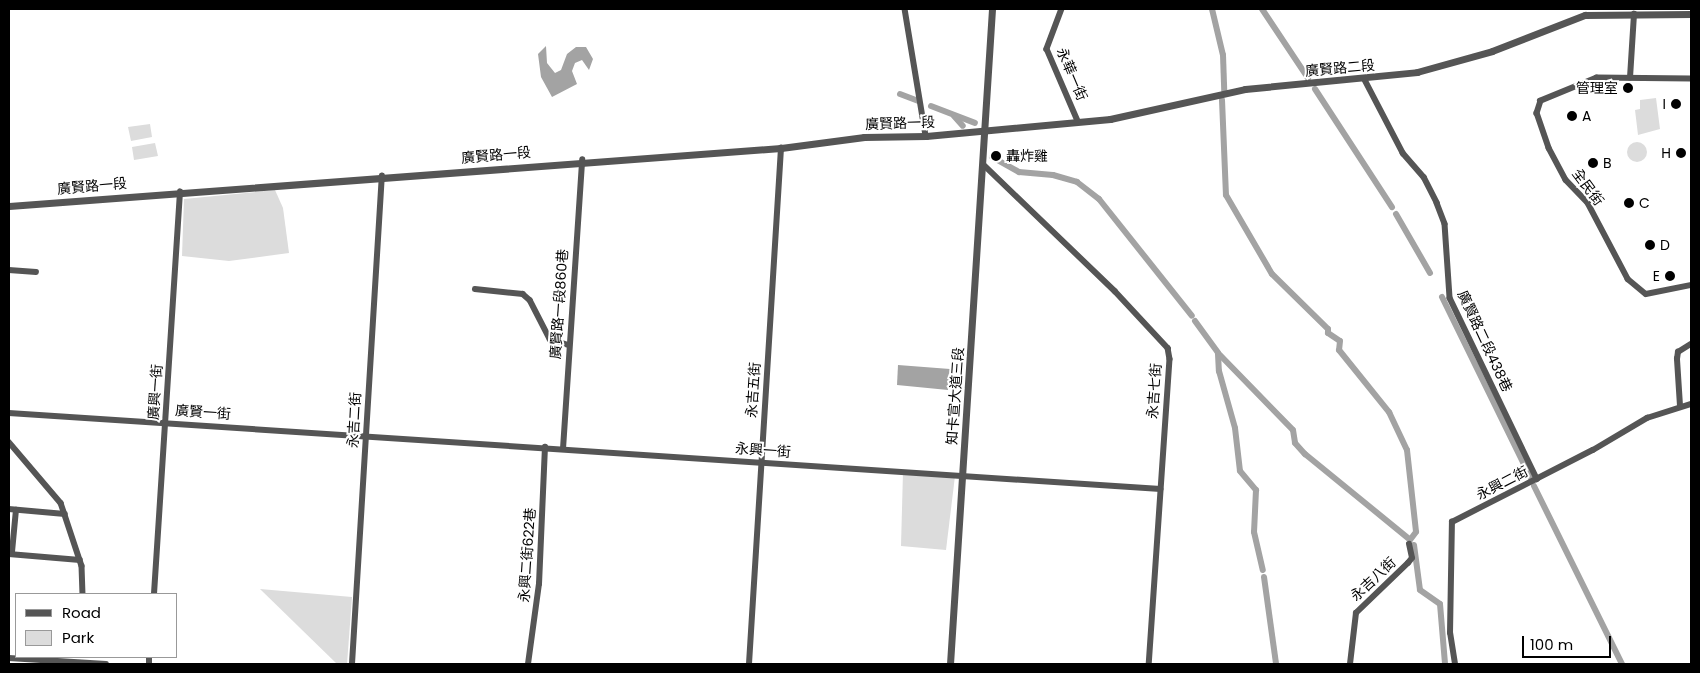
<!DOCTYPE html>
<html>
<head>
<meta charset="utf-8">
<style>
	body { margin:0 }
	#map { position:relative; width:1700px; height:673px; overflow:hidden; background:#fff; font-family:Poppins,"Noto Sans TC",sans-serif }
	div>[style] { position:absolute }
	.green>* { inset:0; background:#dcdcdc }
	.round { border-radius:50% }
	.water>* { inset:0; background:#a3a3a3 }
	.canal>* { height:6px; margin:-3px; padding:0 3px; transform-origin:3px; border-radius:3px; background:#a3a3a3 }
	.minor>* { height:5.5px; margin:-2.75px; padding:0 2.75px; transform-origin:2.75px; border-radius:2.75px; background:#555 }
	.tertiary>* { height:7px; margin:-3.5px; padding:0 3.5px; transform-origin:3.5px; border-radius:3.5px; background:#555 }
	.dots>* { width:14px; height:14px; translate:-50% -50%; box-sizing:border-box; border:2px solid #fff; border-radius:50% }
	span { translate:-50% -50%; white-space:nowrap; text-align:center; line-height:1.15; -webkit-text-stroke:4px #fff; paint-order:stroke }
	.street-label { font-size:14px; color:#000 }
	.poi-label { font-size:14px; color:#000 }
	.right { translate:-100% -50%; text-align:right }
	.left { translate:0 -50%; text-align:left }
	.frame { position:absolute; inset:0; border:10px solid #000; pointer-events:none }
	.legend { position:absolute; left:15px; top:593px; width:162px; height:65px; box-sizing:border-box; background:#fff; border:1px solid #999; margin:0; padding:6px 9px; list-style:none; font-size:15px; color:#000 }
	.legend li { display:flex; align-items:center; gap:10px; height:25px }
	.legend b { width:25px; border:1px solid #999 }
	.scale { position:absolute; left:1522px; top:636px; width:89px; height:22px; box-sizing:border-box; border:2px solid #000; border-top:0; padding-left:6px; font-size:15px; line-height:18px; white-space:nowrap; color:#000; -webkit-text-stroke:4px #fff; paint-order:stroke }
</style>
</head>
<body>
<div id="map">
	<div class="green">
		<div style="clip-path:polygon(1656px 98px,1660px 129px,1638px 135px,1635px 110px,1640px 109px,1640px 100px)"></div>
		<div style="clip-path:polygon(150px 124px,152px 137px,131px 141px,128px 127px)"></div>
		<div class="round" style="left:1627px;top:142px;width:20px;height:20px"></div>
		<div style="clip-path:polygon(155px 143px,158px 156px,134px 160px,132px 147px)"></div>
		<div style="clip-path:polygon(275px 190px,283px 208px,289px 253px,229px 261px,182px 256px,184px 199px)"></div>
		<div style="clip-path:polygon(903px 472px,955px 476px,946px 550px,901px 546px)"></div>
		<div style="clip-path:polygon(260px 589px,352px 597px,347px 664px,337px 664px)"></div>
	</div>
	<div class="water">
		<div style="clip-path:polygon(546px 46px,547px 63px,555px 73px,561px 70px,567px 54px,576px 47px,586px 47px,593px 59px,589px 70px,582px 60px,575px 63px,572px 71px,577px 84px,552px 97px,541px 77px,538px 54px)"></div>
		<div style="clip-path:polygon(898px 365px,950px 369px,948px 390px,897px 385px)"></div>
	</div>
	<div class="canal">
		<div style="left:1212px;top:9px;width:47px;rotate:76.6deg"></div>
		<div style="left:1223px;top:55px;width:36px;rotate:88deg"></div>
		<div style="left:1262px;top:9px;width:83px;rotate:56.3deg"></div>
		<div style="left:1315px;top:89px;width:141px;rotate:56.9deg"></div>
		<div style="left:900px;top:94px;width:19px;rotate:21deg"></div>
		<div style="left:1222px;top:100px;width:95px;rotate:87.6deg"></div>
		<div style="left:1226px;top:195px;width:91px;rotate:59.8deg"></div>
		<div style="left:1272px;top:274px;width:78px;rotate:44.5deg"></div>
		<div style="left:1328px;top:329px;width:4px;rotate:90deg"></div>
		<div style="left:1328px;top:333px;width:14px;rotate:34deg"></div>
		<div style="left:1340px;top:341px;width:9px;rotate:96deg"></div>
		<div style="left:1339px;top:350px;width:80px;rotate:51.1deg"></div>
		<div style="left:1389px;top:412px;width:42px;rotate:64.7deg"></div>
		<div style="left:1407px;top:450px;width:82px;rotate:83.7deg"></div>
		<div style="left:1416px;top:532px;width:10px;rotate:127deg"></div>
		<div style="left:931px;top:106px;width:47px;rotate:21.1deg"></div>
		<div style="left:954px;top:116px;width:13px;rotate:48deg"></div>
		<div style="left:992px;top:157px;width:31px;rotate:29deg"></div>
		<div style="left:1019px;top:172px;width:34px;rotate:5deg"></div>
		<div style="left:1053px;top:175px;width:25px;rotate:16deg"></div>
		<div style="left:1077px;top:182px;width:28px;rotate:38deg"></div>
		<div style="left:1099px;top:199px;width:149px;rotate:51.5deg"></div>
		<div style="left:1396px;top:214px;width:68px;rotate:60deg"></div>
		<div style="left:1442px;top:297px;width:203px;rotate:63.9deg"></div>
		<div style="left:1195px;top:321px;width:39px;rotate:54deg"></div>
		<div style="left:1218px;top:353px;width:107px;rotate:45.8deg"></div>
		<div style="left:1293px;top:430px;width:13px;rotate:81deg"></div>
		<div style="left:1295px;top:443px;width:15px;rotate:48deg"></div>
		<div style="left:1305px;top:454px;width:133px;rotate:39.2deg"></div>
		<div style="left:1218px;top:354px;width:17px;rotate:87deg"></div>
		<div style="left:1219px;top:371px;width:59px;rotate:74.3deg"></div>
		<div style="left:1235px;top:428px;width:43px;rotate:83.4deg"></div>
		<div style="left:1240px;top:471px;width:25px;rotate:50deg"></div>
		<div style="left:1256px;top:490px;width:42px;rotate:92.7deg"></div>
		<div style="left:1254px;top:532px;width:39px;rotate:77deg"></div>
		<div style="left:1534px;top:486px;width:199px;rotate:63.7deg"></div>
		<div style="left:1414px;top:545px;width:45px;rotate:82.4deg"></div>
		<div style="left:1420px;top:590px;width:24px;rotate:35deg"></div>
		<div style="left:1440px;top:604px;width:60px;rotate:85.2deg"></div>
		<div style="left:1264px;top:577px;width:88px;rotate:82.1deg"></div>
	</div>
	<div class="minor">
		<div style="left:905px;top:9px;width:129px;rotate:80.6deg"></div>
		<div style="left:1062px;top:9px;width:43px;rotate:110.6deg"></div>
		<div style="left:1047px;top:49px;width:78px;rotate:66.7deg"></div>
		<div style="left:1364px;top:78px;width:85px;rotate:62.5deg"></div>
		<div style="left:1403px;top:153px;width:32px;rotate:49deg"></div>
		<div style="left:1424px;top:177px;width:29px;rotate:63deg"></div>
		<div style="left:1437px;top:203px;width:22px;rotate:69deg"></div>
		<div style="left:1445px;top:224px;width:74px;rotate:86.1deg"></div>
		<div style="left:1450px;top:298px;width:201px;rotate:64.3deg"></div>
		<div style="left:1630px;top:78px;width:64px;rotate:-86.4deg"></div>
		<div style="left:1691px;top:79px;width:94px;rotate:-179.4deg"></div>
		<div style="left:1597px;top:78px;width:61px;rotate:157.7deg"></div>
		<div style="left:1541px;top:101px;width:13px;rotate:108deg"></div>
		<div style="left:1537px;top:113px;width:37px;rotate:71deg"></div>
		<div style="left:1549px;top:148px;width:36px;rotate:62deg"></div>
		<div style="left:1566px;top:180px;width:32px;rotate:46deg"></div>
		<div style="left:1588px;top:203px;width:86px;rotate:62.2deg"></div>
		<div style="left:1628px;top:279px;width:23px;rotate:40deg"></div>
		<div style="left:1646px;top:294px;width:46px;rotate:-11.3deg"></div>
		<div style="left:984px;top:165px;width:182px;rotate:43.9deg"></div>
		<div style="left:1115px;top:291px;width:78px;rotate:47.1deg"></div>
		<div style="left:1168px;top:348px;width:11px;rotate:80deg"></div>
		<div style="left:1170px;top:359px;width:306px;rotate:93.9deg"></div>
		<div style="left:9px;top:270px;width:27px;rotate:4deg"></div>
		<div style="left:475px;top:289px;width:48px;rotate:5.9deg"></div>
		<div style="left:523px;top:294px;width:9px;rotate:41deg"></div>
		<div style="left:530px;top:300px;width:44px;rotate:62.9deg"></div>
		<div style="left:550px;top:339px;width:19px;rotate:18deg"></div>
		<div style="left:1680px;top:406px;width:47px;rotate:-93.7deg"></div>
		<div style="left:1677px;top:359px;width:7px;rotate:-82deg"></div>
		<div style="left:1678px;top:352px;width:15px;rotate:-32deg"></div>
		<div style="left:9px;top:413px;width:1154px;rotate:3.78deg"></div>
		<div style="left:9px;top:442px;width:80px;rotate:49.6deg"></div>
		<div style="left:61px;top:503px;width:66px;rotate:71.6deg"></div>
		<div style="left:82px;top:566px;width:28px;rotate:88deg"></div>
		<div style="left:563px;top:449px;width:290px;rotate:-86.2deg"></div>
		<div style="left:9px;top:509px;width:56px;rotate:5.1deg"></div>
		<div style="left:12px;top:552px;width:42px;rotate:-84.6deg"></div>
		<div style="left:9px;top:554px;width:71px;rotate:4.8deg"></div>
		<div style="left:154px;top:594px;width:403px;rotate:-86.3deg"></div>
		<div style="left:9px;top:658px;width:97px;rotate:3.5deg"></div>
		<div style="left:149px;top:664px;width:7px;rotate:-90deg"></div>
		<div style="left:352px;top:664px;width:489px;rotate:-86.5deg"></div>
		<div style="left:528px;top:664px;width:81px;rotate:-82.2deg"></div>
		<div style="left:539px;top:584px;width:137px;rotate:-87.5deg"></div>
		<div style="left:749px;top:664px;width:517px;rotate:-86.45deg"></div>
		<div style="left:1350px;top:664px;width:51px;rotate:-83.3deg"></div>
		<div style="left:1356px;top:613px;width:72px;rotate:-43.9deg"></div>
		<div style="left:1408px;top:563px;width:6px;rotate:-51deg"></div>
		<div style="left:1412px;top:558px;width:14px;rotate:-102deg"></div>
		<div style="left:1455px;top:664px;width:31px;rotate:-99deg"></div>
		<div style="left:1450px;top:633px;width:111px;rotate:-89deg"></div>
		<div style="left:1452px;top:522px;width:158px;rotate:-27.1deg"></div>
		<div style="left:1593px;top:450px;width:63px;rotate:-30.7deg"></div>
		<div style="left:1647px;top:418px;width:46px;rotate:-17.7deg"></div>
	</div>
	<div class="tertiary">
		<div style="left:9px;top:206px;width:774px;rotate:-4.3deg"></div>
		<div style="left:781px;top:148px;width:84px;rotate:-7.5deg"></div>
		<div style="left:864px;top:137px;width:62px;rotate:-0.9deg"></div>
		<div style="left:926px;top:136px;width:185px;rotate:-5.3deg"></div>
		<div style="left:1110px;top:119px;width:138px;rotate:-12.5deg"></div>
		<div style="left:1245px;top:89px;width:173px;rotate:-5.6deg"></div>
		<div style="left:1417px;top:72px;width:78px;rotate:-15.6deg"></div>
		<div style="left:1492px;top:51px;width:100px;rotate:-21.2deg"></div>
		<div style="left:1585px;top:15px;width:106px;rotate:-0.5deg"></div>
		<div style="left:950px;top:664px;width:656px;rotate:-86.33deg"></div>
	</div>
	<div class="dots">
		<div style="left:1628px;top:88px;background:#000"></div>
		<div style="left:1676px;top:104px;background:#000"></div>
		<div style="left:1572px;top:116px;background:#000"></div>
		<div style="left:1681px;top:153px;background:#000"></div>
		<div style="left:996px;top:156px;background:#000"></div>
		<div style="left:1593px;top:163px;background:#000"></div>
		<div style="left:1629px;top:203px;background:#000"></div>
		<div style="left:1650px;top:245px;background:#000"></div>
		<div style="left:1670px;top:276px;background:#000"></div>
	</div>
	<div class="street-label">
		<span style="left:1340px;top:68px;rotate:-5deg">廣賢路二段</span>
		<span style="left:1072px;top:74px;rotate:67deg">永華一街</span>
		<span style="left:900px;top:123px;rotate:-2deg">廣賢路一段</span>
		<span style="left:496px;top:155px;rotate:-5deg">廣賢路一段</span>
		<span style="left:92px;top:186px;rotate:-5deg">廣賢路一段</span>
		<span style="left:1588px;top:187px;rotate:53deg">全民街</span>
		<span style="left:559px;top:304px;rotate:-86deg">廣賢路一段860巷</span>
		<span style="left:1485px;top:341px;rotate:65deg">廣賢路二段438巷</span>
		<span style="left:753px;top:390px;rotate:-86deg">永吉五街</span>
		<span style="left:1154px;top:391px;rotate:-86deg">永吉七街</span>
		<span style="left:155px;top:392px;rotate:-86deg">廣興一街</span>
		<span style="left:955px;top:396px;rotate:-86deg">知卡宣大道三段</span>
		<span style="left:203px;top:412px;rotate:4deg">廣賢一街</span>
		<span style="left:354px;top:420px;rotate:-87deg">永吉二街</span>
		<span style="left:763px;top:450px;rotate:4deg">永興一街</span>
		<span style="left:1502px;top:483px;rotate:-27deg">永興二街</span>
		<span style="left:527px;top:555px;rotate:-86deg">永興二街622巷</span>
		<span style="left:1373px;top:579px;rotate:-43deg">永吉八街</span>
	</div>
	<div class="poi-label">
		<span class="right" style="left:1618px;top:88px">管理室</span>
		<span class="right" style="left:1666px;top:104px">I</span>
		<span class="left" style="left:1582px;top:116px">A</span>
		<span class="right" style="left:1671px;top:153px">H</span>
		<span class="left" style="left:1006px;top:156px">轟炸雞</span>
		<span class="left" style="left:1603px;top:163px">B</span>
		<span class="left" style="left:1639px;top:203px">C</span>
		<span class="left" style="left:1660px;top:245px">D</span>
		<span class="right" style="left:1660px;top:276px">E</span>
	</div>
	<div class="frame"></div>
	<ul class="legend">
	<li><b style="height:6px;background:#555"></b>Road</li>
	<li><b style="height:14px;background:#dcdcdc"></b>Park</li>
	</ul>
	<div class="scale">100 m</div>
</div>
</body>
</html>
